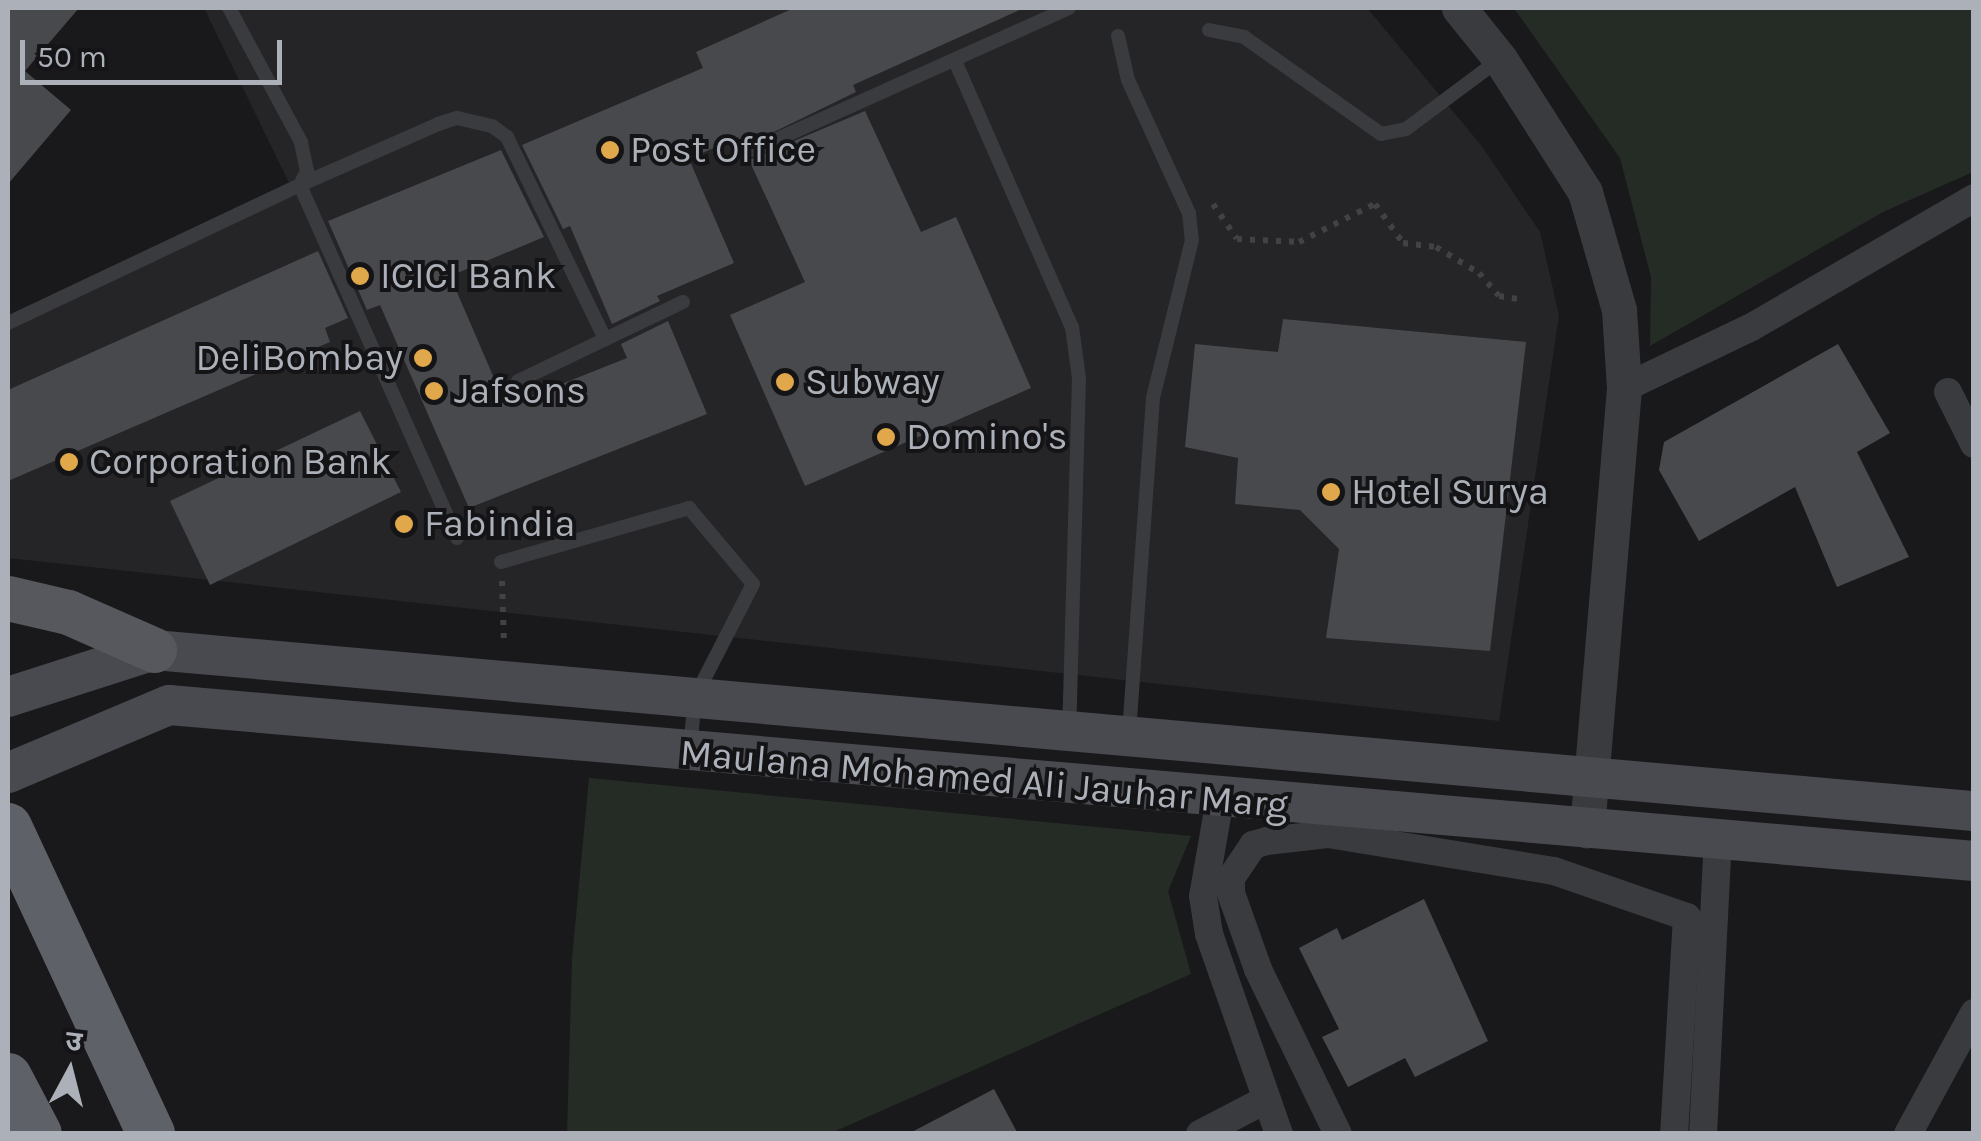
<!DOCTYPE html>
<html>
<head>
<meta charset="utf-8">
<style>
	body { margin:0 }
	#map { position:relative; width:1981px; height:1141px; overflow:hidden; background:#19191b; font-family:Karla,"Noto Sans Devanagari",sans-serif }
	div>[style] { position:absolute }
	.built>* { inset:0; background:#252528 }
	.green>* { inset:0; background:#252c26 }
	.building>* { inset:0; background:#48494d }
	.path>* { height:6px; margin-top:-3px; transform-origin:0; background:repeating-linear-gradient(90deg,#404246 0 5px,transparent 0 13px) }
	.service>* { height:14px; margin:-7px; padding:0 7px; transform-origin:7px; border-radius:7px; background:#3a3b3f }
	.minor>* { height:28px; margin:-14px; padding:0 14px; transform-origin:14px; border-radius:14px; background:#3a3b3f }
	.tertiary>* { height:35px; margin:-17.5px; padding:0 17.5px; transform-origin:17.5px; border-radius:17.5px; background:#3a3b3f }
	.secondary>* { height:40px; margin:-20px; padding:0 20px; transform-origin:20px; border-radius:20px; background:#484a4f }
	.primary>* { height:45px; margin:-22.5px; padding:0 22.5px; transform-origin:22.5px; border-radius:22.5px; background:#56585e }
	.trunk>* { height:48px; margin:-24px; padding:0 24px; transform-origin:24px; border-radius:24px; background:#5e6167 }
	.dots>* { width:28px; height:28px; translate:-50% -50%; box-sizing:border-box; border:5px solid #141416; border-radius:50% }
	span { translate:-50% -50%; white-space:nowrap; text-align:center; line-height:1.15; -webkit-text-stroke:8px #141416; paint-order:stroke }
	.poi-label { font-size:38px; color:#acb1b9 }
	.left { translate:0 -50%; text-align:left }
	.right { translate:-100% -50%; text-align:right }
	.street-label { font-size:38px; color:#acb1b9 }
	.frame { position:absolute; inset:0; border:10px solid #acb1b9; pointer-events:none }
	.north { position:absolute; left:20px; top:1021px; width:100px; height:100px; -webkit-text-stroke:8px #141416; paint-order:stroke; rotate:7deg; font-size:28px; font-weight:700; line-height:40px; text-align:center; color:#acb1b9 }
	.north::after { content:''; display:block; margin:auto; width:35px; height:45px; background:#acb1b9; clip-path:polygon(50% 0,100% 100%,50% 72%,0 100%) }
	.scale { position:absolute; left:20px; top:40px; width:262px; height:45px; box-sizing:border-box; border:5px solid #acb1b9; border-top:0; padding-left:12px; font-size:30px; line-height:35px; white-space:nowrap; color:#acb1b9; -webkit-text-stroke:8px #141416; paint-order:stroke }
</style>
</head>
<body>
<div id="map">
	<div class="built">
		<div style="clip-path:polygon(204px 8px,1367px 8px,1481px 145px,1540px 232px,1559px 315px,1499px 721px,8px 558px,8px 326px,292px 189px)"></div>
	</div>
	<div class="green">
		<div style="clip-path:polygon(1514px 8px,1973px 8px,1973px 172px,1883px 212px,1650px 346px,1651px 277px,1620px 158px)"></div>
		<div style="clip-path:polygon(589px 778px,1191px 836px,1168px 891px,1191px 974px,831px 1133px,567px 1133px,572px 959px)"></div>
	</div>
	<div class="building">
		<div style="clip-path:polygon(8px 8px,79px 8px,25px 71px,71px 110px,8px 184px)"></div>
		<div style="clip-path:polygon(794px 8px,1024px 8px,853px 85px,856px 92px,743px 147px,738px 137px,689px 159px,734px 263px,657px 296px,660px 301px,612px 324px,570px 226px,563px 229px,522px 145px,703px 68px,696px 52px)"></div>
		<div style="clip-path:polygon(865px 111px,921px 232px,956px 217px,1031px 388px,805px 486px,730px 315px,805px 282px,749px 160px)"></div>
		<div style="clip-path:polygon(501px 150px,544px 237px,450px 276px,506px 406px,627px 358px,621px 344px,668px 321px,707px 414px,469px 508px,380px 305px,367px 310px,328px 221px)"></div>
		<div style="clip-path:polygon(318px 251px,348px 318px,325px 328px,330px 342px,8px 481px,8px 390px)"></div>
		<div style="clip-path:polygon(1283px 319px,1526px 342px,1490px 651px,1326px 638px,1339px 549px,1300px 510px,1235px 504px,1238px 458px,1185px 447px,1195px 344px,1278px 352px)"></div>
		<div style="clip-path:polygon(1838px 344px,1890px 433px,1857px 452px,1909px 557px,1837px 587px,1795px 487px,1699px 541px,1659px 470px,1664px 442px)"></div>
		<div style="clip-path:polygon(360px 411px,401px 492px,210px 585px,170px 501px)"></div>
		<div style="clip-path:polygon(1424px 899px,1488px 1041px,1415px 1077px,1405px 1058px,1348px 1087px,1322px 1037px,1339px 1029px,1299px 948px,1337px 928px,1342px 940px)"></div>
		<div style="clip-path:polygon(994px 1089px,1018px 1134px,908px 1134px)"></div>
	</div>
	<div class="path">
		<div style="left:1213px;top:204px;width:42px;rotate:55.6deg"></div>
		<div style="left:1237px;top:239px;width:62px;rotate:2.8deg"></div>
		<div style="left:1299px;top:242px;width:85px;rotate:-26.6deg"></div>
		<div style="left:1375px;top:204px;width:48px;rotate:54.3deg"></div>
		<div style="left:1403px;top:243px;width:33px;rotate:7deg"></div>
		<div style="left:1436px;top:247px;width:50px;rotate:31.2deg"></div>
		<div style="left:1479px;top:273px;width:30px;rotate:49deg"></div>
		<div style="left:1499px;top:296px;width:25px;rotate:9deg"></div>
		<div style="left:502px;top:581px;width:63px;rotate:88.2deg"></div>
	</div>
	<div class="service">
		<div style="left:1209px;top:30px;width:36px;rotate:11deg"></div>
		<div style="left:1244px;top:37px;width:168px;rotate:35.3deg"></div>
		<div style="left:1381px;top:134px;width:25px;rotate:-11deg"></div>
		<div style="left:1406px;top:129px;width:117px;rotate:-36.7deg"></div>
		<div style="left:1118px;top:36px;width:45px;rotate:77.2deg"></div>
		<div style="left:1128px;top:80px;width:146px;rotate:65.4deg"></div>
		<div style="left:1189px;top:213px;width:27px;rotate:84deg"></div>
		<div style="left:1192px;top:240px;width:163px;rotate:103.9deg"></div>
		<div style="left:1153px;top:398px;width:334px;rotate:94.1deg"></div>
		<div style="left:955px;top:61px;width:291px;rotate:66.3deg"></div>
		<div style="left:1072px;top:327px;width:51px;rotate:82.2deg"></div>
		<div style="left:1079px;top:378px;width:352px;rotate:91.6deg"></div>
		<div style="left:753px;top:150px;width:346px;rotate:-24.2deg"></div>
		<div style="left:8px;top:323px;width:323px;rotate:-25.3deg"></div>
		<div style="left:300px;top:185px;width:16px;rotate:-63deg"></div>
		<div style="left:307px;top:171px;width:30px;rotate:-102deg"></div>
		<div style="left:301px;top:142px;width:152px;rotate:-118.2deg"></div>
		<div style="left:518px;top:381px;width:183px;rotate:-25.6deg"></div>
		<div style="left:457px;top:538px;width:386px;rotate:-114deg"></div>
		<div style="left:300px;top:185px;width:151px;rotate:-23.8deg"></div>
		<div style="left:438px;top:124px;width:20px;rotate:-18deg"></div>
		<div style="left:457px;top:118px;width:36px;rotate:13deg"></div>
		<div style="left:492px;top:126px;width:19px;rotate:36deg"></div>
		<div style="left:507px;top:137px;width:225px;rotate:64.1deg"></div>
		<div style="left:501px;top:562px;width:196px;rotate:-16deg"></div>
		<div style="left:689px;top:508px;width:99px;rotate:49.9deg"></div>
		<div style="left:753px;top:584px;width:127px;rotate:117.2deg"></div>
		<div style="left:695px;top:697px;width:52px;rotate:95.5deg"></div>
	</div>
	<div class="minor">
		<div style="left:1624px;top:388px;width:140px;rotate:-25.5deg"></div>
		<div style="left:1750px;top:328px;width:259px;rotate:-30.1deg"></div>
		<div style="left:1948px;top:392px;width:58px;rotate:63.4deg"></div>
		<div style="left:1220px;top:799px;width:98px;rotate:99.9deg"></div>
		<div style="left:1203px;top:896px;width:38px;rotate:81deg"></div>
		<div style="left:1209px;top:934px;width:212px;rotate:70.7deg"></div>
		<div style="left:1200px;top:1134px;width:71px;rotate:-27.6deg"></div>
		<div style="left:1338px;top:1134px;width:183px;rotate:-115.9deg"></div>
		<div style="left:1258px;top:969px;width:81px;rotate:-109.6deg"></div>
		<div style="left:1231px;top:893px;width:15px;rotate:-90deg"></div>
		<div style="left:1231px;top:878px;width:40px;rotate:-56deg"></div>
		<div style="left:1253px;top:845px;width:15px;rotate:-16deg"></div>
		<div style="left:1267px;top:841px;width:61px;rotate:-6.5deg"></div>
		<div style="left:1328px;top:834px;width:229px;rotate:9.3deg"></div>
		<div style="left:1554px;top:871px;width:141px;rotate:19.1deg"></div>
		<div style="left:1687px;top:917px;width:217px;rotate:93.4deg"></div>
		<div style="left:1703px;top:1134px;width:296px;rotate:-87.1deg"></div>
		<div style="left:1908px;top:1134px;width:138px;rotate:-61.4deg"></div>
	</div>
	<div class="tertiary">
		<div style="left:1459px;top:8px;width:65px;rotate:51.2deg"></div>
		<div style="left:1500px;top:59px;width:158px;rotate:57.4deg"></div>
		<div style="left:1585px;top:192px;width:123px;rotate:73.9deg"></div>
		<div style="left:1619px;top:310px;width:78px;rotate:86.3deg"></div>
		<div style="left:1624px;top:388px;width:444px;rotate:94.8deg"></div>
	</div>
	<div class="secondary">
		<div style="left:8px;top:697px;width:153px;rotate:-17.8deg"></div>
		<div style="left:154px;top:650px;width:1827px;rotate:5.06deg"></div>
		<div style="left:8px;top:773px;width:175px;rotate:-22.9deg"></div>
		<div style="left:169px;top:705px;width:1812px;rotate:4.94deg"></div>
	</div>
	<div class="primary">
		<div style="left:8px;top:598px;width:62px;rotate:13.1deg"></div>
		<div style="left:68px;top:612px;width:94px;rotate:23.8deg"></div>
	</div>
	<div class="trunk">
		<div style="left:8px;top:827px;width:339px;rotate:65deg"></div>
		<div style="left:8px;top:1077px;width:64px;rotate:62.2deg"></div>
	</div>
	<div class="dots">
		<div style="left:610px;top:150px;background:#e1a74b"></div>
		<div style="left:360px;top:276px;background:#e1a74b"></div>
		<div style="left:423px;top:358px;background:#e1a74b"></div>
		<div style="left:785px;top:382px;background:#e1a74b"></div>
		<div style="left:434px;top:391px;background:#e1a74b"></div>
		<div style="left:886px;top:437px;background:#e1a74b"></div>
		<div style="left:69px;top:462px;background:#e1a74b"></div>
		<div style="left:1331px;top:492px;background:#e1a74b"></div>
		<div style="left:404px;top:524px;background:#e1a74b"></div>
	</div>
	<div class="poi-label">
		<span class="left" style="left:630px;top:150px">Post Office</span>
		<span class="left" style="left:380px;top:276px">ICICI Bank</span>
		<span class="right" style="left:403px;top:358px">DeliBombay</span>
		<span class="left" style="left:805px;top:382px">Subway</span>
		<span class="left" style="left:454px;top:391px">Jafsons</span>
		<span class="left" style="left:906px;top:437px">Domino's</span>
		<span class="left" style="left:89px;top:462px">Corporation Bank</span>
		<span class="left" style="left:1351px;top:492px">Hotel Surya</span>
		<span class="left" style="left:424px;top:524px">Fabindia</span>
	</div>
	<div class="street-label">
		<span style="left:984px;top:779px;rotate:5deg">Maulana Mohamed Ali Jauhar Marg</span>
	</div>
	<div class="frame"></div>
	<div class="north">उ</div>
	<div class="scale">50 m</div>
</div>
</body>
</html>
